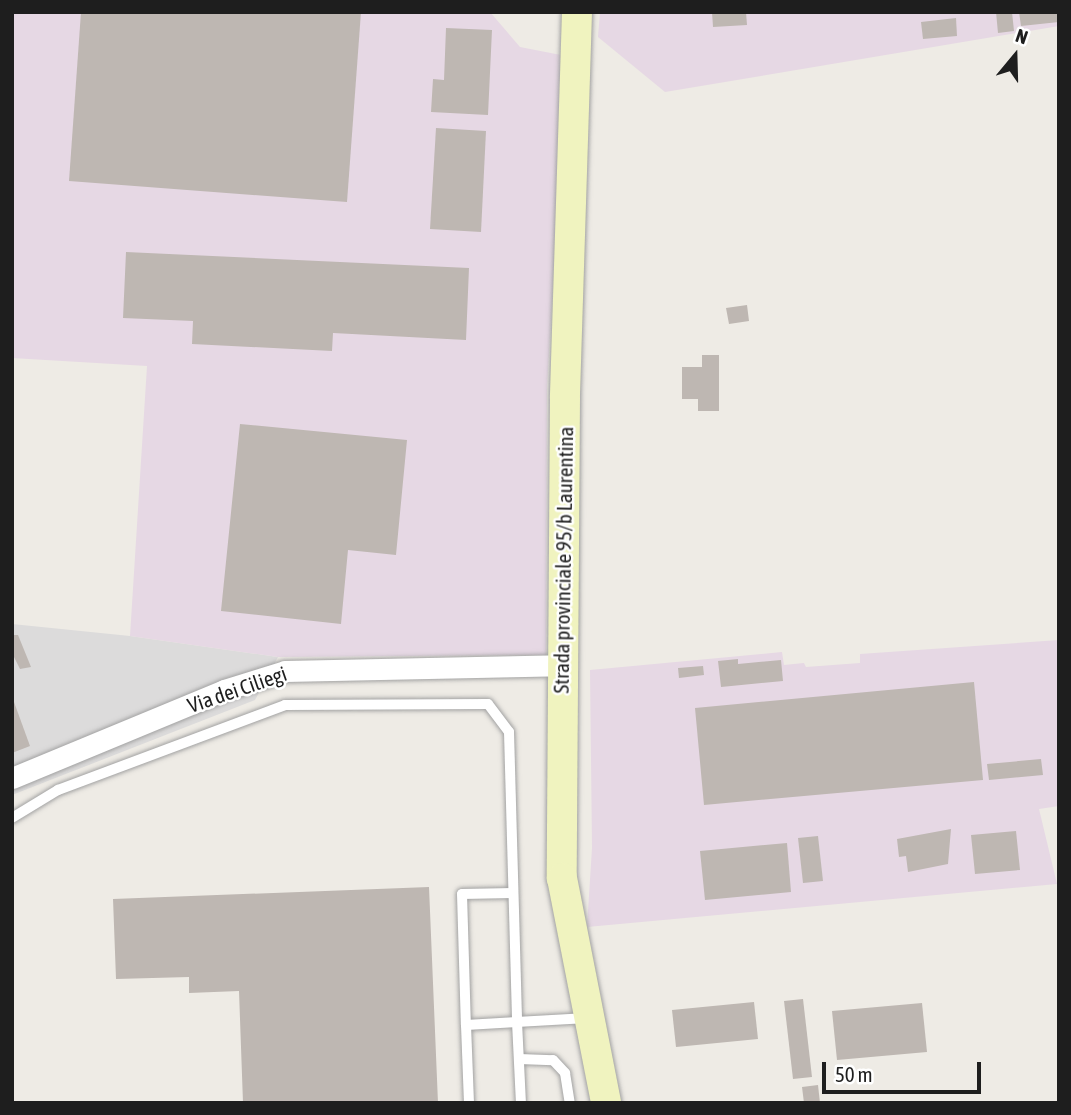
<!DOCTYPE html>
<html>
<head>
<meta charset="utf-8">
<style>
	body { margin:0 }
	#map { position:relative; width:1071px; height:1115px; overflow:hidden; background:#eeebe5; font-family:"Asap Condensed",sans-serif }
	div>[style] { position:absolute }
	.residential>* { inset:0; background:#dcdbdb }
	.industrial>* { inset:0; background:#e6d8e4 }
	.building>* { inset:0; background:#beb7b2 }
	.roads { filter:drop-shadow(0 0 2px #a2a2a2) drop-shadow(0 0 2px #a2a2a2) }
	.service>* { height:10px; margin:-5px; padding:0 5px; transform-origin:5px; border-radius:5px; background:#fff }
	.minor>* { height:21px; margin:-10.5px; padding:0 10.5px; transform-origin:10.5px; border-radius:10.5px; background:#fff }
	.secondary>* { height:30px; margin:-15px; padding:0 15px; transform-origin:15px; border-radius:15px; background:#f0f3bf }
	span { translate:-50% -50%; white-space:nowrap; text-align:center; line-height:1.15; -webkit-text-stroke:5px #fff; paint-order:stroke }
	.street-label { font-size:21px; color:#1e1e1e }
	.frame { position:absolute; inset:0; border:14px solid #1e1e1e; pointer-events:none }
	.north { position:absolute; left:980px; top:21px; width:70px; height:70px; -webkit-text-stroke:5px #fff; paint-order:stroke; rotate:19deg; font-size:19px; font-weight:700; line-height:28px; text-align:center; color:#1e1e1e }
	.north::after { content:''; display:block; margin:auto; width:24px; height:32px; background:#1e1e1e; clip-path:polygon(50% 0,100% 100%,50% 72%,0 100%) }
	.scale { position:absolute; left:822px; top:1062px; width:159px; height:32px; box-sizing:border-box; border:4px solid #1e1e1e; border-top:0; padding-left:9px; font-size:21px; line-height:24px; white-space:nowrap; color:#1e1e1e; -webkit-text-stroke:5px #fff; paint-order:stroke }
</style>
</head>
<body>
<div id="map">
	<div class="residential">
		<div style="clip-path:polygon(12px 624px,130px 636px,278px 657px,255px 700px,12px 795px)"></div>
	</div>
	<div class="industrial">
		<div style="clip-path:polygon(12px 12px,490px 12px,520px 47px,566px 56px,547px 388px,546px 655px,278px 657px,130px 636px,147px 366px,12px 358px)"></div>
		<div style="clip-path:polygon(600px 12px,1059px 12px,1059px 26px,665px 92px,598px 37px)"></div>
		<div style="clip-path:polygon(1059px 640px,1059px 806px,1039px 809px,1057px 884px,587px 927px,592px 848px,590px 670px,782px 652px,784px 665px,804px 663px,806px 667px,860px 663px,860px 654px)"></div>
	</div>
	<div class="building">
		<div style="clip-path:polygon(81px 12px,361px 12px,347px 202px,69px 181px)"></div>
		<div style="clip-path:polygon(712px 12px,746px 12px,747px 25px,713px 27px)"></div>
		<div style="clip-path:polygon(996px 12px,1012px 12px,1014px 31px,998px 33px)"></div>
		<div style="clip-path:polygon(1019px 12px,1057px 12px,1059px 22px,1021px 26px)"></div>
		<div style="clip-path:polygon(956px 18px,957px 36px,923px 39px,921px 22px)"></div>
		<div style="clip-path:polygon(446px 28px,492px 30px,488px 115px,431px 112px,433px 79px,444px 80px)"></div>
		<div style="clip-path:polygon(436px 128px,486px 131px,481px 232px,430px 229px)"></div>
		<div style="clip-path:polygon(126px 252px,469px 268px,466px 340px,333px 333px,332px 351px,192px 344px,193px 321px,123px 318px)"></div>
		<div style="clip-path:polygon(747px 305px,749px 321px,729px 324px,726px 308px)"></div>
		<div style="clip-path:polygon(702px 355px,719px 355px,719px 411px,698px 411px,698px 399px,682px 399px,682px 367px,702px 367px)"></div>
		<div style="clip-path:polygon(240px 424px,407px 440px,396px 555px,348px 550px,341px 624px,221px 611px)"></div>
		<div style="clip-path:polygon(12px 635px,18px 635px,31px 667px,20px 669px,12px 653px)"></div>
		<div style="clip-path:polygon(738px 659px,738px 664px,781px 660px,783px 681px,721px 687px,718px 661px)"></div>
		<div style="clip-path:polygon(703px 666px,704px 675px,679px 678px,678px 668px)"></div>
		<div style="clip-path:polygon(974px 682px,983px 780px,704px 805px,695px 708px)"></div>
		<div style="clip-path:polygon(14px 702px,30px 746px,12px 753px,12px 703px)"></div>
		<div style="clip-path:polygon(1041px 759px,1043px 775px,989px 780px,987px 764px)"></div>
		<div style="clip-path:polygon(951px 829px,948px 864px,908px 872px,906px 856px,899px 857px,897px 839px)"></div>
		<div style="clip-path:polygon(1016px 831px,1020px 870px,975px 874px,971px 835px)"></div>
		<div style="clip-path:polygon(818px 836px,823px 881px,803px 883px,798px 838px)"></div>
		<div style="clip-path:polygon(787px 843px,791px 892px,705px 900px,700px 851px)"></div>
		<div style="clip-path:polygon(429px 887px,438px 1103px,243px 1103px,239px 991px,189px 993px,189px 977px,116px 979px,113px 899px)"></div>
		<div style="clip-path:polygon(803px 999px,812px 1077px,793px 1079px,784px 1001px)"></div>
		<div style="clip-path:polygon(754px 1002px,758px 1039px,676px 1047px,672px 1010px)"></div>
		<div style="clip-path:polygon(922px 1003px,927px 1052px,837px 1060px,832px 1011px)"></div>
		<div style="clip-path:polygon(818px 1085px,820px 1103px,804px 1103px,802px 1087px)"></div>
	</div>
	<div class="roads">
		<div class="service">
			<div style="left:12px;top:818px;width:54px;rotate:-31.3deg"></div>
			<div style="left:58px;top:790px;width:242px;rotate:-20.5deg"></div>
			<div style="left:285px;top:705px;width:203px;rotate:-0.3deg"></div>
			<div style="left:488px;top:704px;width:35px;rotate:53deg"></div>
			<div style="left:509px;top:732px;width:290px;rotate:88.4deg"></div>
			<div style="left:517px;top:1022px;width:70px;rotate:-3.3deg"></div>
			<div style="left:513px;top:893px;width:51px;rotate:178.9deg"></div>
			<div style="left:462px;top:894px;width:131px;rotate:88.3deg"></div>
			<div style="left:466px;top:1025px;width:51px;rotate:-3.4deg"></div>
			<div style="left:517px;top:1022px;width:81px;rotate:87.2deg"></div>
			<div style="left:466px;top:1025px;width:78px;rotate:87.8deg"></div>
			<div style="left:519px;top:1059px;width:34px;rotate:2deg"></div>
			<div style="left:553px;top:1060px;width:18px;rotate:47deg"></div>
			<div style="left:565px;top:1073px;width:30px;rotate:81deg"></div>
		</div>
		<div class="minor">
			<div style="left:12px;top:778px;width:230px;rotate:-22.5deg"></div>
			<div style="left:224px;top:690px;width:64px;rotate:-17.3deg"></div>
			<div style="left:285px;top:671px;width:275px;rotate:-1.2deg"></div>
		</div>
		<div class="secondary">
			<div style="left:577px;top:12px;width:386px;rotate:91.8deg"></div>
			<div style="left:565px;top:398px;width:480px;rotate:90.4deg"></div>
			<div style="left:562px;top:878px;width:229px;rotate:78.9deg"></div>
		</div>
	</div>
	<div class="street-label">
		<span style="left:563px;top:560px;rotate:-89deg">Strada provinciale 95/b Laurentina</span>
		<span style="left:237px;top:689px;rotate:-19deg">Via dei Ciliegi</span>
	</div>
	<div class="frame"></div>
	<div class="north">N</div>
	<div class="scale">50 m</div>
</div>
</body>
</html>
